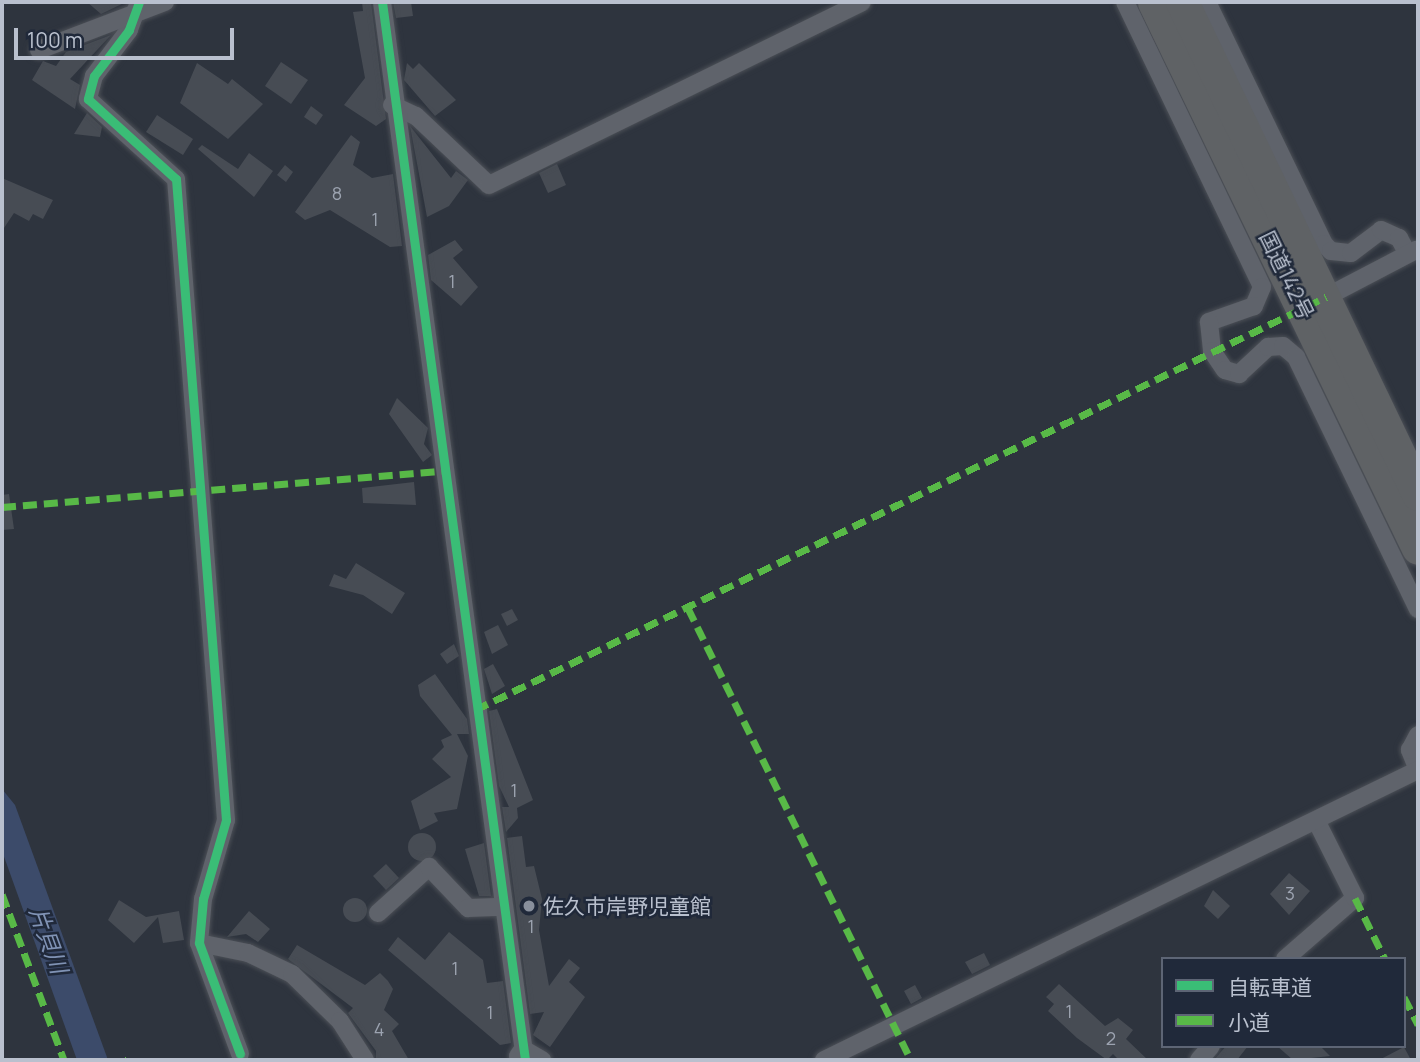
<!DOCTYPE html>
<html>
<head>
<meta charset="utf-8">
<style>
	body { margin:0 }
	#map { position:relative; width:1420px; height:1062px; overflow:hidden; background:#2e343e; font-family:Manrope,"Noto Sans JP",sans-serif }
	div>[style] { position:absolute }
	.water>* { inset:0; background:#3c4b6a }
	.building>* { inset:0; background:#474c54 }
	.round { border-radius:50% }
	.roads { filter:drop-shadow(0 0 2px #4b4f56) drop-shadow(0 0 2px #4b4f56) }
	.street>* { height:18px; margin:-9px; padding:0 9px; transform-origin:9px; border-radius:9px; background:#5f636b }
	.highway>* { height:33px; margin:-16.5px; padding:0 16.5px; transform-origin:16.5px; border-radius:16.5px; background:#5f6265 }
	.quiet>* { height:7px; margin-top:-3.5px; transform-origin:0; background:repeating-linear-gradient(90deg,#58b947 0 14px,transparent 0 21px) }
	.cycleway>* { height:9px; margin:-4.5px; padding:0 4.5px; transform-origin:4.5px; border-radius:4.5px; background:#3abd76 }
	.dots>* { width:19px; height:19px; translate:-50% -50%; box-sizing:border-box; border:4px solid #20293a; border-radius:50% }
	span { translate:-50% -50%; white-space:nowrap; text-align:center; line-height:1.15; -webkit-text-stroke:5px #20293a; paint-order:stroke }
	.number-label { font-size:18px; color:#9ca3b0 }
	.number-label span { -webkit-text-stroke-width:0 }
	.street-label { font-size:21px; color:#b9c0ce }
	.poi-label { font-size:21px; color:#b9c0ce }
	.left { translate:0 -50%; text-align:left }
	.water-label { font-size:23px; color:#8093b5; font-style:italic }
	.frame { position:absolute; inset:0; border:4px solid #b9c0ce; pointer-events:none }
	.legend { position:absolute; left:1161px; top:957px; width:245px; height:91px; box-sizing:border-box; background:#20293a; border:2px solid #5d6575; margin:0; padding:9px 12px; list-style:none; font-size:21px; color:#b9c0ce }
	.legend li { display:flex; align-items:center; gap:14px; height:35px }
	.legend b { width:35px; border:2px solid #5d6575 }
	.scale { position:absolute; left:14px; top:28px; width:220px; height:32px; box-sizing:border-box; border:4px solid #b9c0ce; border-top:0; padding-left:9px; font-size:21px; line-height:24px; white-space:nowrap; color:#b9c0ce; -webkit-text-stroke:5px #20293a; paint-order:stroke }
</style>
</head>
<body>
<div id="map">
	<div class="water">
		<div style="clip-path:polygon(2px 789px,15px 805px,108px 1060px,77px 1060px,2px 851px)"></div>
	</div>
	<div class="building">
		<div style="clip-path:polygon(87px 2px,126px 2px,101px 14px)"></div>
		<div style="clip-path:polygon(362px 2px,371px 2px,386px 119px,376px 126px,344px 105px,365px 78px,353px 12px,363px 11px)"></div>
		<div style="clip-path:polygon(393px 2px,411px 2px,413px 16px,396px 18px)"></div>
		<div style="clip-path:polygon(111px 35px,70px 79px,80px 85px,75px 109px,32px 80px,43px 61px,56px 66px,66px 52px)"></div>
		<div style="clip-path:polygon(281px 62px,308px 80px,291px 104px,265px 86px)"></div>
		<div style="clip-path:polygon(197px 63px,228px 84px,232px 79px,263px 104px,228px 139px,180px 103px)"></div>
		<div style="clip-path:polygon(407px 63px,413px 69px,419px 63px,456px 100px,435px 116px,404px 80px)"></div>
		<div style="clip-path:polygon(311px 106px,323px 115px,316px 125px,304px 117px)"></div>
		<div style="clip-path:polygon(87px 113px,102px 127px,100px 137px,74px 134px)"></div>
		<div style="clip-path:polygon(157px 115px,193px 139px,183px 155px,146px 132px)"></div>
		<div style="clip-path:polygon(410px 126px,451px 178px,456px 171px,468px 180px,449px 206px,427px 217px)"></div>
		<div style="clip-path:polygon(351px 135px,360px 142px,353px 165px,372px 178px,393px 174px,402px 246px,390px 247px,330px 210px,305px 220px,295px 212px)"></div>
		<div style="clip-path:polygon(202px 145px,238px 169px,249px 153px,273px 171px,254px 197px,198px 149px)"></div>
		<div style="clip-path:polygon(557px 164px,566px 185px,548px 193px,539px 173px)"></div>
		<div style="clip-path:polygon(285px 165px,293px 172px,286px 182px,277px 175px)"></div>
		<div style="clip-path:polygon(2px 178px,53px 200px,43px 219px,33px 214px,29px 221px,14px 213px,2px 231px)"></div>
		<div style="clip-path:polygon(455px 240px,463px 250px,453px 258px,478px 287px,461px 306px,431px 280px,428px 255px)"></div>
		<div style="clip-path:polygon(397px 398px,428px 428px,424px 444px,432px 455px,423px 462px,389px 414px)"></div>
		<div style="clip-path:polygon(414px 482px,416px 505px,363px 503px,362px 488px)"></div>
		<div style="clip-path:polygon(9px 494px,14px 529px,2px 530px,2px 495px)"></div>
		<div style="clip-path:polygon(356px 563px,405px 593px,392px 614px,363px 595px,329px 586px,334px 574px,346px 579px)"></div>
		<div style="clip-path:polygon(512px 609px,518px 620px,507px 626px,501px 614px)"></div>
		<div style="clip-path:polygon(498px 625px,508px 645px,492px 654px,484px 632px)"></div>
		<div style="clip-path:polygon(454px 644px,459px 656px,447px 664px,440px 654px)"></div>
		<div style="clip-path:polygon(493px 664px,505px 686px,492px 694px,484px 669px)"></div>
		<div style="clip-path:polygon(435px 674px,467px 719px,469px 734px,457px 734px,468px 756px,457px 809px,434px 813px,438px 821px,420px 830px,411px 801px,451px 777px,432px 759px,444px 747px,441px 740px,452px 735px,420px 696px,418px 685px)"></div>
		<div style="clip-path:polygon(497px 709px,533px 800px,517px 808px,518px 818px,506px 832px,502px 807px,509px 807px,499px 786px,489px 711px)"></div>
		<div class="round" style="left:408px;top:833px;width:28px;height:28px"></div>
		<div style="clip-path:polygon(522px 836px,526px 867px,534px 866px,542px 899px,539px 930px,549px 986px,569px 959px,580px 968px,569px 982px,585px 997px,550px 1047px,533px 1035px,544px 1012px,530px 1014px,507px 838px)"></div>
		<div style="clip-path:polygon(484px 843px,491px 896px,479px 896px,465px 849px)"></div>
		<div style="clip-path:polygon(386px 864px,399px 878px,386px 890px,373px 876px)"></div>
		<div style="clip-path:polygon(1289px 873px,1310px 891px,1289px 915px,1270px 894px)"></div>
		<div style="clip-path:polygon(1213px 890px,1230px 906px,1218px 919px,1204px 906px)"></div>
		<div class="round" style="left:343px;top:898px;width:24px;height:24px"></div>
		<div style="clip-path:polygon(119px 900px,146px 917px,179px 911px,184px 940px,163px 943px,158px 917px,134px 943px,108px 920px)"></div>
		<div style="clip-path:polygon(249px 911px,270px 929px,258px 942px,246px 934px,227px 937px)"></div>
		<div style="clip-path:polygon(449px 932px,483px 960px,487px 983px,503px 981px,511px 1043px,500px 1045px,388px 950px,398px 937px,425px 960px)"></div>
		<div style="clip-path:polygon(297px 945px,365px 985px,380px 973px,388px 981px,393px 989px,384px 1010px,399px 1024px,392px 1031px,409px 1060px,376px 1060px,376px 1051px,348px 1013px,353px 1008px,288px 959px)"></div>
		<div style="clip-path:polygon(984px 953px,990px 965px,972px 974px,965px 962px)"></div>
		<div style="clip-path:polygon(1059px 984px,1105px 1026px,1118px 1018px,1133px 1030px,1126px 1039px,1148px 1060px,1119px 1060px,1113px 1054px,1107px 1060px,1077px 1038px,1048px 1011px,1054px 1004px,1046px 997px)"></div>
		<div style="clip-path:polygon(915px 985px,922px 998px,911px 1004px,904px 991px)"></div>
		<div style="clip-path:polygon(1226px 1046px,1248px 1046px,1237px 1060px,1214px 1060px)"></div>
		<div style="clip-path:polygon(1277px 1046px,1320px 1046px,1330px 1056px,1293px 1060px)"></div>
		<div style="clip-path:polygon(1404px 1047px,1411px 1060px,1379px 1060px)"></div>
	</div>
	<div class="roads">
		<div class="street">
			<div style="left:139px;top:2px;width:30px;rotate:110deg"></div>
			<div style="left:129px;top:30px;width:58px;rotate:127.3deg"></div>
			<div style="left:94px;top:76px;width:24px;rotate:105deg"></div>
			<div style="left:88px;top:99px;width:119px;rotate:42.3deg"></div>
			<div style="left:176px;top:179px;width:643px;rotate:85.54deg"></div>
			<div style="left:226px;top:820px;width:82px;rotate:106.2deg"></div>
			<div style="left:203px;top:899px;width:44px;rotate:95.2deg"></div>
			<div style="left:199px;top:943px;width:118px;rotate:69.7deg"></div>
			<div style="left:382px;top:2px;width:1068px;rotate:82.3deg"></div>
			<div style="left:1125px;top:2px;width:316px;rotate:64.3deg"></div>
			<div style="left:1262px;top:287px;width:21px;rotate:113deg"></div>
			<div style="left:1254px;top:306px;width:48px;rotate:160.4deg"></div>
			<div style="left:1209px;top:322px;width:29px;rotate:84deg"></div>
			<div style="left:1212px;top:351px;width:23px;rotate:56deg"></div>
			<div style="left:1225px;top:370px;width:15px;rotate:16deg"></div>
			<div style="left:1239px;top:374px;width:40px;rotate:-43deg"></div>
			<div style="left:1268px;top:347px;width:15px;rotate:-4deg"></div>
			<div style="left:1283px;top:346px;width:17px;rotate:40deg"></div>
			<div style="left:1296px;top:357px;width:280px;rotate:64.2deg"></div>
			<div style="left:1207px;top:2px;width:269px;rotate:64.2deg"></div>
			<div style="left:1324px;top:244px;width:10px;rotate:45deg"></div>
			<div style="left:1331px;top:251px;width:20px;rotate:6deg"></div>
			<div style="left:1351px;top:253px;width:38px;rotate:-37deg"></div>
			<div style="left:1381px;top:230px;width:20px;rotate:24deg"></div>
			<div style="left:1399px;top:238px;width:18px;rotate:61deg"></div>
			<div style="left:39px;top:50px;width:135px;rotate:-20.9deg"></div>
			<div style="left:392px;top:105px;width:26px;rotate:25deg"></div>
			<div style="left:416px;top:116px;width:100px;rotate:43.4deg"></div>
			<div style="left:489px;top:185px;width:415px;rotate:-26.1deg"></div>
			<div style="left:1326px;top:297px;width:102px;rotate:-27.6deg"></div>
			<div style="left:1418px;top:770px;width:22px;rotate:-112deg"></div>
			<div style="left:1410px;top:750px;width:17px;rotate:-62deg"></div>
			<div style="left:378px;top:913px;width:69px;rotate:-42deg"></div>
			<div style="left:429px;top:867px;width:57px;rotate:46.4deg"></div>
			<div style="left:468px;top:908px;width:35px;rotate:-2deg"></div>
			<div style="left:199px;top:943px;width:50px;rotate:11.5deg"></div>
			<div style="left:248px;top:953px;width:49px;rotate:25.5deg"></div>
			<div style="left:292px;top:974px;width:67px;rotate:44.4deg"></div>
			<div style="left:340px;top:1021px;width:46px;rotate:57.3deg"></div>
			<div style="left:1285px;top:959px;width:93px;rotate:-41.1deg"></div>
			<div style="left:1355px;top:898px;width:87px;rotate:-116.6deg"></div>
			<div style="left:518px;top:1056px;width:9px;rotate:-54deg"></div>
			<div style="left:523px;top:1049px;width:22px;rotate:30deg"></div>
			<div style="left:824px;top:1060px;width:661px;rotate:-26.02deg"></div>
			<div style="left:1199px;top:1060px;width:18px;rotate:-49deg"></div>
		</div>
		<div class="highway">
			<div style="left:1154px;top:2px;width:606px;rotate:64.2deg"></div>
			<div style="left:1182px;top:2px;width:546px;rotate:64.37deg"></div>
		</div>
	</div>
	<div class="quiet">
		<div style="left:2px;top:507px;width:442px;rotate:-4.7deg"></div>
		<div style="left:688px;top:608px;width:504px;rotate:63.74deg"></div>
		<div style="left:475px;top:710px;width:946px;rotate:-25.89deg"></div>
		<div style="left:2px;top:894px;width:177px;rotate:69.5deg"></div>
		<div style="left:1355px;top:898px;width:68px;rotate:63.8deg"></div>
		<div style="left:1404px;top:997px;width:31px;rotate:63deg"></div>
		<div style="left:125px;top:1060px;width:1px"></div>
	</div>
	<div class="cycleway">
		<div style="left:139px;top:2px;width:30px;rotate:110deg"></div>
		<div style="left:129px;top:30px;width:58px;rotate:127.3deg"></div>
		<div style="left:94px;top:76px;width:24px;rotate:105deg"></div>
		<div style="left:88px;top:99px;width:119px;rotate:42.3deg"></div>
		<div style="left:176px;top:179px;width:643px;rotate:85.54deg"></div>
		<div style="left:226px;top:820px;width:82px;rotate:106.2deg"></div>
		<div style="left:203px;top:899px;width:44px;rotate:95.2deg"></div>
		<div style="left:199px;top:943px;width:118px;rotate:69.7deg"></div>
		<div style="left:382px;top:2px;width:1068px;rotate:82.3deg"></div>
	</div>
	<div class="dots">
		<div style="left:529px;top:906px;background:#888f9c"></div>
	</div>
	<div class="number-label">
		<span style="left:337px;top:193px">8</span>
		<span style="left:375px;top:219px">1</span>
		<span style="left:452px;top:281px">1</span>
		<span style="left:514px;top:790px">1</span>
		<span style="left:1290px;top:893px">3</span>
		<span style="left:531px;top:926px">1</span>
		<span style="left:455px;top:968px">1</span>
		<span style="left:1069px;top:1011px">1</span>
		<span style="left:490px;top:1012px">1</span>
		<span style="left:379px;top:1029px">4</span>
		<span style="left:1111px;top:1038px">2</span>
	</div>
	<div class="street-label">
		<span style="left:1287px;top:275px;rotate:64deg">国道142号</span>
	</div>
	<div class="poi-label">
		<span class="left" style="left:543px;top:906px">佐久市岸野児童館</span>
	</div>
	<div class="water-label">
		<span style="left:49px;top:940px;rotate:70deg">片貝川</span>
	</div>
	<div class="frame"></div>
	<ul class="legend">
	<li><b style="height:9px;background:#3abd76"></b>自転車道</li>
	<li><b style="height:9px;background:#58b947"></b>小道</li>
	</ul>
	<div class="scale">100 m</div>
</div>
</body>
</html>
